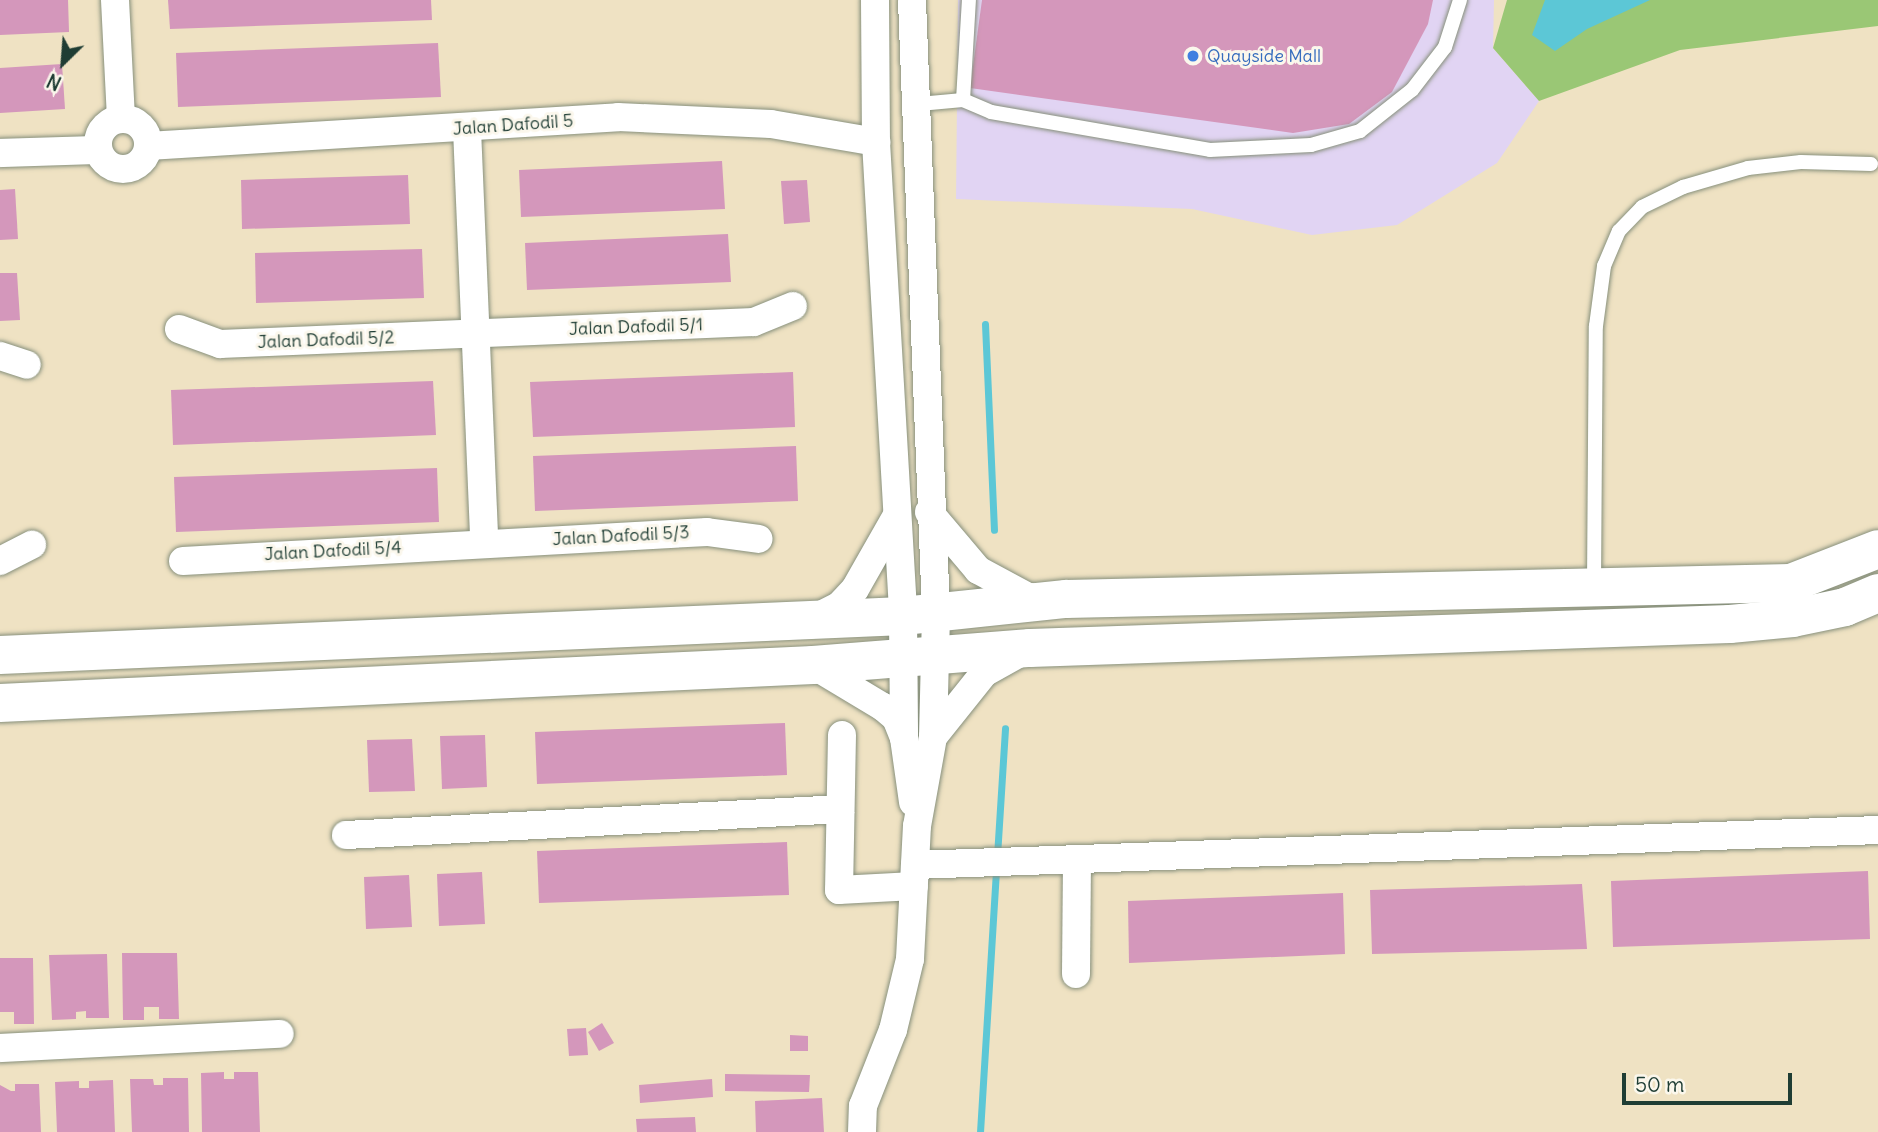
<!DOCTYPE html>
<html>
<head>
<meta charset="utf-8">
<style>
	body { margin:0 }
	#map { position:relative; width:1878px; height:1132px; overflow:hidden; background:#efe2c3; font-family:Delius,sans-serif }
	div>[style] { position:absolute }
	.built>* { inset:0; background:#e1d4f3 }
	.green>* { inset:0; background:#9ac775 }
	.water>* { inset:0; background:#5cc7d6 }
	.stream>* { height:7px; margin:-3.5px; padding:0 3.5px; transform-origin:3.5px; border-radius:3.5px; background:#5cc7d6 }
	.building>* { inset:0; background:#d497bb }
	.roads { filter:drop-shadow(0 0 2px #87907c) drop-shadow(0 0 2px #87907c) }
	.lane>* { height:14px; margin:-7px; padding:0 7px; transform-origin:7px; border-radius:7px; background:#fff }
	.street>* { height:28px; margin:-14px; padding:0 14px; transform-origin:14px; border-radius:14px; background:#fff }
	.street>.ring { margin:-14px; padding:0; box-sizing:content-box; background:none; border:28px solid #fff; border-radius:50% }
	.secondary>* { height:38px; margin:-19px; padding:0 19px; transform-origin:19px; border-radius:19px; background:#fff }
	.dots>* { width:19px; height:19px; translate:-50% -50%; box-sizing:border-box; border:4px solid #fbf7ec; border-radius:50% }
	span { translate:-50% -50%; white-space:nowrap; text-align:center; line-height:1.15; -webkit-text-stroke:6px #fbf7ec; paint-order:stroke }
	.shop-label { font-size:18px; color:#366cbe }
	.left { translate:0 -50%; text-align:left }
	.street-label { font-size:18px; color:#1f3d34 }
	.north { position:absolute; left:28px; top:28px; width:70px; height:70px; -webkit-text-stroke:5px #fbf7ec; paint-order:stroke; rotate:205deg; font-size:19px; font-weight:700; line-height:28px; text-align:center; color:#1f3d34 }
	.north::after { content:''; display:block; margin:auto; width:24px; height:32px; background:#1f3d34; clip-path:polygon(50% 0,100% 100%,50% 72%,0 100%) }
	.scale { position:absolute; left:1622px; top:1073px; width:170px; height:32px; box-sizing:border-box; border:4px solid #1f3d34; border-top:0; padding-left:9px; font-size:21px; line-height:24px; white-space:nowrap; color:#1f3d34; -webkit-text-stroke:5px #fbf7ec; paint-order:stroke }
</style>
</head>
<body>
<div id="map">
	<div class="built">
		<div style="clip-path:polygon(958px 0,1494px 0,1493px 48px,1539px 101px,1497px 163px,1397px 225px,1312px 235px,1192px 209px,956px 199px)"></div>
	</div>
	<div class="green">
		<div style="clip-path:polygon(1507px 0,1878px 0,1878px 26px,1680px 50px,1539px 101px,1493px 48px)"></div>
	</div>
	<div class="water">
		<div style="clip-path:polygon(1545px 0,1650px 0,1587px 29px,1555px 51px,1532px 35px)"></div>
	</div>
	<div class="stream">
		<div style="left:985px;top:324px;width:206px;rotate:87.5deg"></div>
		<div style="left:997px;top:856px;width:128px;rotate:-86.4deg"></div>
		<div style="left:980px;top:1132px;width:264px;rotate:-86.5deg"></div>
	</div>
	<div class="building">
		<div style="clip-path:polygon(0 0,68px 0,69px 32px,0 35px)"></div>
		<div style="clip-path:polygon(168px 0,431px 0,432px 20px,170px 29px)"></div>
		<div style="clip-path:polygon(982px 0,1433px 0,1428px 24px,1392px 92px,1349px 124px,1293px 133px,970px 88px)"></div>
		<div style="clip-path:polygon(438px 43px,441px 97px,178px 107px,176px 53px)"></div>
		<div style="clip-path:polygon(62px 64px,65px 109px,0 113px,0 68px)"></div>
		<div style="clip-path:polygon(722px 161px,725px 209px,521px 217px,519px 170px)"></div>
		<div style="clip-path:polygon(408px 175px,410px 224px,242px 229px,241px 180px)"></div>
		<div style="clip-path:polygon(807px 180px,810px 222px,784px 224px,781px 181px)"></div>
		<div style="clip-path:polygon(15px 189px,18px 239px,0 240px,0 190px)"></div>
		<div style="clip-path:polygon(728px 234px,731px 282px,527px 290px,525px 243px)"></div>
		<div style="clip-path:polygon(422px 249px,424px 298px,256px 303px,255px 253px)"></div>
		<div style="clip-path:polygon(0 273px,17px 273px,20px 320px,0 321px)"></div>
		<div style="clip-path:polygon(793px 372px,795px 427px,533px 437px,530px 382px)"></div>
		<div style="clip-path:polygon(433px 381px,436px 435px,173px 445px,171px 390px)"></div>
		<div style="clip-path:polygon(796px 446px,798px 501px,535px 511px,533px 456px)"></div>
		<div style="clip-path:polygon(437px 468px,439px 522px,176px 532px,174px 477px)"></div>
		<div style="clip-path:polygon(785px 723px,787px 775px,537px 784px,535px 732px)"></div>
		<div style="clip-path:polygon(485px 735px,487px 787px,442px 789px,440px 736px)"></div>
		<div style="clip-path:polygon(412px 739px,415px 791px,369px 792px,367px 740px)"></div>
		<div style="clip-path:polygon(787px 842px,789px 895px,539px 903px,537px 851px)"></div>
		<div style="clip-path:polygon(1868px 871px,1870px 939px,1613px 947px,1611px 881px)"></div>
		<div style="clip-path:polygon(482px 872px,485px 924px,439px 926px,437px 874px)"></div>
		<div style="clip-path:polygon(409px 875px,412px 927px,366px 929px,364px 877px)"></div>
		<div style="clip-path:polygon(1582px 884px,1587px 949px,1372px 954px,1370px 890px)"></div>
		<div style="clip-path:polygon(1343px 893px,1345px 954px,1129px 963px,1128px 901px)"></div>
		<div style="clip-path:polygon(122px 953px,177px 953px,179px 1019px,159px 1019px,159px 1007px,144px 1007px,144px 1020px,123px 1020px)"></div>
		<div style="clip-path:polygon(107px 954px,109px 1018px,86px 1018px,86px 1011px,76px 1012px,76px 1019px,52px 1020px,49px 955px)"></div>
		<div style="clip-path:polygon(0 958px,33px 958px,34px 1024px,14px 1024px,14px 1012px,0 1012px)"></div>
		<div style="clip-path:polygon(602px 1023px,614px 1043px,599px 1051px,588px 1032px)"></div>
		<div style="clip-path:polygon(586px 1028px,588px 1055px,569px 1056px,567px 1029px)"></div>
		<div style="clip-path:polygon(790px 1035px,808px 1036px,808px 1051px,790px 1051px)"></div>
		<div style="clip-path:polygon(224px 1072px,224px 1079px,234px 1079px,234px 1072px,258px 1072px,260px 1132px,202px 1132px,201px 1073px)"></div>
		<div style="clip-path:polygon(725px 1074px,810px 1075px,809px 1092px,725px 1091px)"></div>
		<div style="clip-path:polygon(163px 1078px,188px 1078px,189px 1132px,132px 1132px,130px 1079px,153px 1079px,154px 1085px,163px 1085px)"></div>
		<div style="clip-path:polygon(712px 1079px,713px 1097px,640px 1103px,639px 1085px)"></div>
		<div style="clip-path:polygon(113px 1080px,115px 1132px,57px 1132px,55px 1082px,79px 1081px,79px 1088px,89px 1088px,89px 1081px)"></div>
		<div style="clip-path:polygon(15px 1084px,39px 1084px,41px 1132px,0 1132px,0 1085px,11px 1091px,15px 1091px)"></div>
		<div style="clip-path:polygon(822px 1098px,824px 1132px,756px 1132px,755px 1101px)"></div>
		<div style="clip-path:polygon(695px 1117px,696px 1132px,637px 1132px,636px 1119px)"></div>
	</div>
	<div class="roads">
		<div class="lane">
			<div style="left:963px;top:100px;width:100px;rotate:-86.6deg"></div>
			<div style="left:919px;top:104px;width:44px;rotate:-5.2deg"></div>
			<div style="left:963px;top:100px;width:30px;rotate:23deg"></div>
			<div style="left:991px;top:112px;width:222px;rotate:9.8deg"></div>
			<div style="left:1210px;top:150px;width:101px;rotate:-2.8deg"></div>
			<div style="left:1311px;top:145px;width:51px;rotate:-15.9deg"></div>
			<div style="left:1360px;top:131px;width:66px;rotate:-38.3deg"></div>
			<div style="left:1412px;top:90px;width:54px;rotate:-52.5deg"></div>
			<div style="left:1445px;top:47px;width:49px;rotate:-72.3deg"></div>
			<div style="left:1594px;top:585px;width:259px;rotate:-89.6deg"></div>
			<div style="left:1596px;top:326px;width:61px;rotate:-82.4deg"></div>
			<div style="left:1604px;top:266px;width:38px;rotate:-67deg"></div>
			<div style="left:1619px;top:231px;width:33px;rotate:-46deg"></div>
			<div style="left:1642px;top:207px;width:46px;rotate:-26deg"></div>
			<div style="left:1683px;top:187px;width:68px;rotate:-16.3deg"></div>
			<div style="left:1748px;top:168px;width:53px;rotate:-6.5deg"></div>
			<div style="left:1801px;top:162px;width:70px;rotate:1.6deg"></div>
		</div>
		<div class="street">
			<div style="left:115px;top:0;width:119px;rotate:87.1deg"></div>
			<div style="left:875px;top:0;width:142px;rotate:89.6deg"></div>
			<div style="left:876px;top:142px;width:475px;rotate:86.7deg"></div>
			<div style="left:903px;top:616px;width:122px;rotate:89.5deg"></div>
			<div style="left:904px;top:738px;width:65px;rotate:82deg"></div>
			<div class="ring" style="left:98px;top:119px;width:22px;height:22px"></div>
			<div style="left:467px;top:129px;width:414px;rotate:87.6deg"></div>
			<div style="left:148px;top:146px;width:471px;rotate:-3.5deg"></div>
			<div style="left:618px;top:117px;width:153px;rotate:2.6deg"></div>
			<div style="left:771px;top:124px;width:107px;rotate:9.7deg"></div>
			<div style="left:0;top:153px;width:98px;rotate:-1.8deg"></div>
			<div style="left:179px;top:329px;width:44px;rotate:20.1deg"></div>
			<div style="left:220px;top:344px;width:534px;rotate:-2.36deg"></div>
			<div style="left:754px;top:322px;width:42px;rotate:-22.3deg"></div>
			<div style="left:0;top:356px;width:28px;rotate:18deg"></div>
			<div style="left:929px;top:512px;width:76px;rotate:49.8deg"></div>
			<div style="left:978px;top:570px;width:57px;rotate:28.4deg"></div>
			<div style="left:1028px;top:597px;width:15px;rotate:4deg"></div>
			<div style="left:0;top:561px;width:36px;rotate:-27deg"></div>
			<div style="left:183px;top:561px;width:525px;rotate:-3.17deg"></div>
			<div style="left:707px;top:532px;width:52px;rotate:7.7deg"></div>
			<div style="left:817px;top:617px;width:25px;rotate:-27deg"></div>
			<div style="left:839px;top:606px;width:23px;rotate:-47deg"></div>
			<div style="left:855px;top:589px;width:85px;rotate:-60.4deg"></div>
			<div style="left:813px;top:665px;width:82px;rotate:31deg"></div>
			<div style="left:883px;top:707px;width:17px;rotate:40deg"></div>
			<div style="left:896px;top:718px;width:22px;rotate:68deg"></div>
			<div style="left:842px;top:735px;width:155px;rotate:91.1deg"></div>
			<div style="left:839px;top:890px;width:75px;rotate:-3.1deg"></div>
			<div style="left:933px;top:737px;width:82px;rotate:-51.4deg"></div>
			<div style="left:984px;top:673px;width:41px;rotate:-29.1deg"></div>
			<div style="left:346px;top:835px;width:495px;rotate:-3deg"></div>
			<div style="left:915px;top:865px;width:964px;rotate:-2.08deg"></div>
			<div style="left:1076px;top:974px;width:114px;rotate:-89.5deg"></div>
			<div style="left:0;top:1048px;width:280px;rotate:-2.9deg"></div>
			<div style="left:862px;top:1132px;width:26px;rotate:-88deg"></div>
			<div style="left:863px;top:1106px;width:82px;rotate:-68.5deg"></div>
			<div style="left:893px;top:1030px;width:73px;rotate:-76.5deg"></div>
			<div style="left:910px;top:959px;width:133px;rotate:-87deg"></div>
			<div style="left:917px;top:826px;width:90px;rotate:-79.8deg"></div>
			<div style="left:933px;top:737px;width:125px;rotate:-88.6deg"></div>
			<div style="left:936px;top:612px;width:612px;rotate:-92.25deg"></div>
		</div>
		<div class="secondary">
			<div style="left:0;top:655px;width:904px;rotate:-2.47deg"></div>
			<div style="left:903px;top:616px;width:164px;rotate:-6deg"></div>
			<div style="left:1066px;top:599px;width:725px;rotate:-1.26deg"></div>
			<div style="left:1791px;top:583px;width:93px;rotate:-21.3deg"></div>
			<div style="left:0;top:703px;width:814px;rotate:-2.68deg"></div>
			<div style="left:813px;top:665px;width:218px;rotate:-4.5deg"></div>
			<div style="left:1030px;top:648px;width:700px;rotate:-1.96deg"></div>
			<div style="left:1730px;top:624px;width:63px;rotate:-5.4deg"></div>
			<div style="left:1793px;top:618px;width:53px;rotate:-11.9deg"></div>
			<div style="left:1845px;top:607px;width:36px;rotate:-23deg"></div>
		</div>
	</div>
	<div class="dots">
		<div style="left:1193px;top:56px;background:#3f7fe0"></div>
	</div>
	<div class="shop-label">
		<span class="left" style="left:1207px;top:56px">Quayside Mall</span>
	</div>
	<div class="street-label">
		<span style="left:513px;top:125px;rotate:-4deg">Jalan Dafodil 5</span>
		<span style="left:636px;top:327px;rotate:-2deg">Jalan Dafodil 5/1</span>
		<span style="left:326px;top:340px;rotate:-2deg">Jalan Dafodil 5/2</span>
		<span style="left:621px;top:536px;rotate:-3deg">Jalan Dafodil 5/3</span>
		<span style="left:333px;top:551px;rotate:-3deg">Jalan Dafodil 5/4</span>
	</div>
	<div class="north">N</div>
	<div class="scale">50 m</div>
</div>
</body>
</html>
